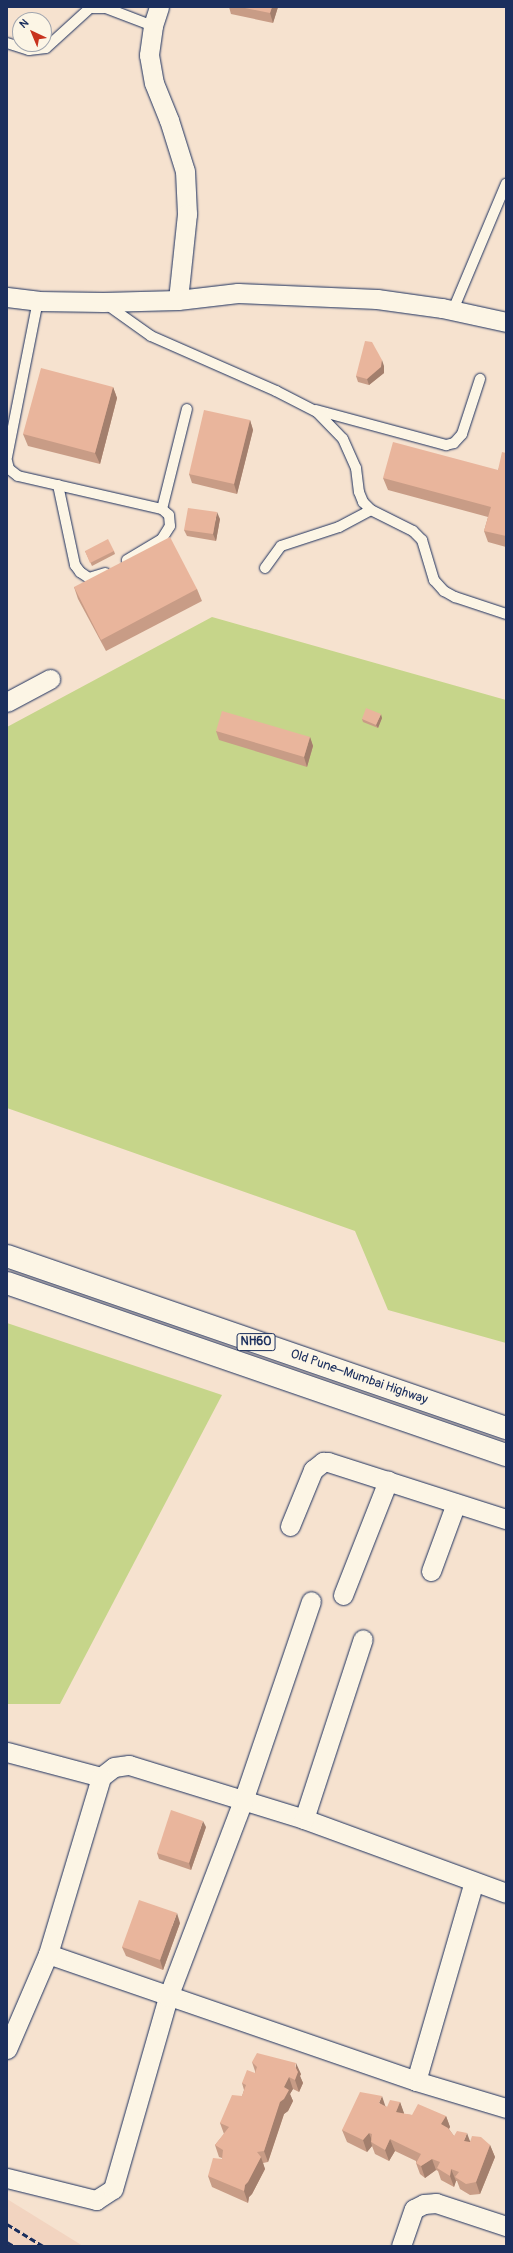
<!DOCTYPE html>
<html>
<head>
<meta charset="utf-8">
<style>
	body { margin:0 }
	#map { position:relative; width:513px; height:2253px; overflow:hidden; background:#f6e2cf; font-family:Pangolin,sans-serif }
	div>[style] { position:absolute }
	.built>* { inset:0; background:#f2d4c0 }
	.green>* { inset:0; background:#c6d58a }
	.roads { filter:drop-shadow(0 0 1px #1b2f5e) drop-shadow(0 0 1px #1b2f5e) }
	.service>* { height:10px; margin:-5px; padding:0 5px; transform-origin:5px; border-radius:5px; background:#fcf5e5 }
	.minor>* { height:19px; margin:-9.5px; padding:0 9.5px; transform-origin:9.5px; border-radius:9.5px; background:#fcf5e5 }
	.trunk>* { height:22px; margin:-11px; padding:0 11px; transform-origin:11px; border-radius:11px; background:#fcf5e5 }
	.rail>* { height:3px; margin-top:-1.5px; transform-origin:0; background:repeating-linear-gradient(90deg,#1b2f5e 0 6px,transparent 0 9px) }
	.wall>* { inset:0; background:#c89c86 }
	.shaded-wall>* { inset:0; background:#a37f6d }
	.building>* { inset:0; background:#e9b59c }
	span { translate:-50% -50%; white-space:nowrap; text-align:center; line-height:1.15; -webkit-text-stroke:3.5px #fcf5e5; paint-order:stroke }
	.shield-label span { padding:1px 3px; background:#fcf5e5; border:1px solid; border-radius:3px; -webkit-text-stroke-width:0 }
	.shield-label { font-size:12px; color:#1b2f5e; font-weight:700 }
	.street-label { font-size:13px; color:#1b2f5e }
	.frame { position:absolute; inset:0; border:8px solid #1b2f5e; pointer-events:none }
	.north { position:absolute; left:12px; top:12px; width:40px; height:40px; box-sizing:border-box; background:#fcf5e5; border:1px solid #a2a6af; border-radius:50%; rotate:316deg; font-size:11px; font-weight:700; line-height:16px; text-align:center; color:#1b2f5e }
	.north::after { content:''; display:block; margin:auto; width:14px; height:18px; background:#c8321e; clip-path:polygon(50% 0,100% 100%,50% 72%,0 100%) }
</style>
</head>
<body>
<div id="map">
	<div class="built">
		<div style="clip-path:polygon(7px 2199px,83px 2246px,7px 2246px)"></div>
	</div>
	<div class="green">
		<div style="clip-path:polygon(212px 617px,506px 700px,506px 1343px,388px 1310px,355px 1231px,7px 1108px,7px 727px)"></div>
		<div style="clip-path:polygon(7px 1323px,222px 1395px,60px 1704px,7px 1704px)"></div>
	</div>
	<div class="roads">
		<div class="service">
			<div style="left:7px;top:43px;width:23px;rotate:18deg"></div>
			<div style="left:29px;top:50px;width:17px;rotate:-7deg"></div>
			<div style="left:46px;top:48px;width:59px;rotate:-42.3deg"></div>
			<div style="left:90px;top:8px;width:16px"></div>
			<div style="left:106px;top:8px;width:50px;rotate:21deg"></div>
			<div style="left:106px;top:304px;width:55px;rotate:35.4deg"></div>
			<div style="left:151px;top:336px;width:137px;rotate:23.7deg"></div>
			<div style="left:276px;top:391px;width:46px;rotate:27.1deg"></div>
			<div style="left:317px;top:412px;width:37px;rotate:46deg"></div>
			<div style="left:343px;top:439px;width:32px;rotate:66deg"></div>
			<div style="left:356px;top:468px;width:24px;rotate:83deg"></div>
			<div style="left:359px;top:492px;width:11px;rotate:68deg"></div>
			<div style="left:363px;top:502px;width:11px;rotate:45deg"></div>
			<div style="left:371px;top:510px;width:47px;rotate:26.6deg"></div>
			<div style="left:413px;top:531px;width:13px;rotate:45deg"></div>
			<div style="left:422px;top:540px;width:42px;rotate:73.3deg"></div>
			<div style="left:434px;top:580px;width:15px;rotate:48deg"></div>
			<div style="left:444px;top:591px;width:13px;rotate:29deg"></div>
			<div style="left:455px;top:597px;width:54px;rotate:18.4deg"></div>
			<div style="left:453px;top:310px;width:137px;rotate:-67.2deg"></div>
			<div style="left:316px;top:410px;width:135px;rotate:15.1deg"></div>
			<div style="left:446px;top:445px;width:8px;rotate:-14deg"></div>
			<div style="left:454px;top:443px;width:12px;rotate:-48deg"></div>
			<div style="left:462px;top:434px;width:58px;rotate:-71.9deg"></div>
			<div style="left:7px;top:457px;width:159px;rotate:-78.8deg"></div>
			<div style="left:7px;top:461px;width:8px;rotate:76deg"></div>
			<div style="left:9px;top:469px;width:11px;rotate:38deg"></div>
			<div style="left:18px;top:476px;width:148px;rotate:12.9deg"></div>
			<div style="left:162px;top:509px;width:9px;rotate:41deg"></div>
			<div style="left:169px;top:515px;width:11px;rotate:85deg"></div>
			<div style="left:170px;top:526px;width:15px;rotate:122deg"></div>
			<div style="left:162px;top:539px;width:41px;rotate:149deg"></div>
			<div style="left:58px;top:485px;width:82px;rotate:78deg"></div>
			<div style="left:75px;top:565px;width:9px;rotate:54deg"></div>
			<div style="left:80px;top:572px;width:11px;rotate:34deg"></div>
			<div style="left:89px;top:578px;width:17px;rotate:-17deg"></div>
			<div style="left:162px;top:509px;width:103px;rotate:-76deg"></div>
			<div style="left:265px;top:568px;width:27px;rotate:-54deg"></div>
			<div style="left:281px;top:546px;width:61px;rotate:-18.1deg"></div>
			<div style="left:339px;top:527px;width:36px;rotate:-28deg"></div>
		</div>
		<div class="minor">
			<div style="left:159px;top:7px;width:20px;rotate:108deg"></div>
			<div style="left:153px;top:26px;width:29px;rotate:98deg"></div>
			<div style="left:149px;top:55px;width:28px;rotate:80deg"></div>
			<div style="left:154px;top:83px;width:40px;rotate:68deg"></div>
			<div style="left:169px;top:120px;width:53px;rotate:72.6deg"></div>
			<div style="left:185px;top:171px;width:43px;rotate:87.3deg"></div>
			<div style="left:187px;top:214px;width:86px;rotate:96deg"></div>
			<div style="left:7px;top:297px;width:31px;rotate:7deg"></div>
			<div style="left:38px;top:301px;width:65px;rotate:0.9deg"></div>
			<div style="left:103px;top:302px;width:75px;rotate:-1.5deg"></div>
			<div style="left:178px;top:300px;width:60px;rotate:-6.7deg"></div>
			<div style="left:238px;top:293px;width:139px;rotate:2.5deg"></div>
			<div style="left:377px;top:299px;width:66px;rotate:7.9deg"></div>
			<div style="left:442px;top:308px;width:66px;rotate:12.3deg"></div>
			<div style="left:7px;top:702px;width:49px;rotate:-28.1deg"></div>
			<div style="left:290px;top:1526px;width:61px;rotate:-67.7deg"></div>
			<div style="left:313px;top:1470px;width:13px;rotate:-39deg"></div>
			<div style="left:323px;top:1462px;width:5px"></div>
			<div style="left:328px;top:1462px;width:187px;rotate:17.8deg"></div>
			<div style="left:431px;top:1571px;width:72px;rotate:-69.8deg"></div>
			<div style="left:343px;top:1595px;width:123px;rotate:-68.5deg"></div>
			<div style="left:7px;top:1752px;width:97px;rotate:14.9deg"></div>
			<div style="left:101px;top:1777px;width:16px;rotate:-38deg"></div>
			<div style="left:114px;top:1767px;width:15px;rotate:-8deg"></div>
			<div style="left:129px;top:1765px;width:183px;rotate:17.1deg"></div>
			<div style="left:304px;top:1819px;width:215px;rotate:20.1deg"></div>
			<div style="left:304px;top:1819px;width:189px;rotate:-71.9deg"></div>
			<div style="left:48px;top:1954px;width:389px;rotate:19deg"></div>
			<div style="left:416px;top:2081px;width:94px;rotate:16.7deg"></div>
			<div style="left:7px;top:2049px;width:103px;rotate:-66.7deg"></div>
			<div style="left:48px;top:1954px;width:185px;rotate:-73.3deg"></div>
			<div style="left:416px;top:2081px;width:207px;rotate:-73.8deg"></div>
			<div style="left:7px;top:2178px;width:92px;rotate:13.9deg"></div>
			<div style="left:96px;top:2200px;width:20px;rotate:-33deg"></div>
			<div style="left:113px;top:2189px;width:200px;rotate:-74deg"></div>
			<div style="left:168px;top:1997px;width:210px;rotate:-69.1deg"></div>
			<div style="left:243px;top:1801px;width:211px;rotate:-71.2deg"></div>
			<div style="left:401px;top:2246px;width:39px;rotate:-71deg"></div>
			<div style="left:414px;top:2209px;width:11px;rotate:-27deg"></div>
			<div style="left:424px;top:2204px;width:12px;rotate:-5deg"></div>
			<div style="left:436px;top:2203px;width:74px;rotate:18.2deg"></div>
		</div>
		<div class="trunk">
			<div style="left:7px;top:1256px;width:528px;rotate:19.02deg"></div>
			<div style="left:7px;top:1283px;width:528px;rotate:19.02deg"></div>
		</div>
	</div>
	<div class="rail">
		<div style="left:7px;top:2224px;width:42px;rotate:31.4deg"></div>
		<div style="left:7px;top:2242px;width:8px;rotate:30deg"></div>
	</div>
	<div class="wall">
		<div style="clip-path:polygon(229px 7px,278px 7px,273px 23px,231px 14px)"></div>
		<div style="clip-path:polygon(384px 366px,384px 373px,369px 385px,358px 382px,356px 376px)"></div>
		<div style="clip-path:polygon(113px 387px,117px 398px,100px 464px,28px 446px,23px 434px)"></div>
		<div style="clip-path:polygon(250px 420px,253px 430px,237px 494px,192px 483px,189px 474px)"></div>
		<div style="clip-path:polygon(506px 453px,506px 547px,488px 542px,484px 531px,488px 517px,388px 490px,383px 478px,498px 470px)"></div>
		<div style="clip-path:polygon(220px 519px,216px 541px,187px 536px,184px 530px)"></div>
		<div style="clip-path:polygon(85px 551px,114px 551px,115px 554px,92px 566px)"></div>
		<div style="clip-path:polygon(74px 587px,197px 589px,202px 601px,106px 651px,78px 599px)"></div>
		<div style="clip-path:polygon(382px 718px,378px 728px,363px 722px,362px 719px)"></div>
		<div style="clip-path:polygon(216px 731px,310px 737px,313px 746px,307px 767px,219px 740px)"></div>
		<div style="clip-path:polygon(206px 1827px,191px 1870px,159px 1859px,157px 1853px)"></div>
		<div style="clip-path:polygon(180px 1923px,163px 1970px,126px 1956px,122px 1947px)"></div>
		<div style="clip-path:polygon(252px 2062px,301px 2074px,300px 2076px,303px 2083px,299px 2092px,293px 2089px,290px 2094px,293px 2101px,288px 2111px,284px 2114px,268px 2162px,263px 2163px,265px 2169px,252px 2194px,249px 2197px,248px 2203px,212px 2187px,208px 2176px,222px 2159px,222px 2158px,219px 2157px,215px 2145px,224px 2134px,220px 2123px,242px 2096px,244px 2090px,242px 2083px,255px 2073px,255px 2071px)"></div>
		<div style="clip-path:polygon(400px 2102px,404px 2114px,412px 2115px,446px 2116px,450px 2127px,449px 2129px,454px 2136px,470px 2141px,490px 2145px,495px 2157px,480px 2194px,470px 2195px,460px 2189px,457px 2181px,456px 2181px,454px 2187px,441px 2180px,438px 2171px,436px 2170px,425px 2178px,420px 2174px,416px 2163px,416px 2161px,395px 2151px,389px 2161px,375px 2154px,372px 2146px,367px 2152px,347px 2142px,342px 2130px,385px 2106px,387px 2107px)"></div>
	</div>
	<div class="shaded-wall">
		<div style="clip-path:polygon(272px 7px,278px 7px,273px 23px,270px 13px)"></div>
		<div style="clip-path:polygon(382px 360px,384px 366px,384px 373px,369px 385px,367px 379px)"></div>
		<div style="clip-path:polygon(113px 387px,117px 398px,100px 464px,95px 453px)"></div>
		<div style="clip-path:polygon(250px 420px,253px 430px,237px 494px,234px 484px)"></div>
		<div style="clip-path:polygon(217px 512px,220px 519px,216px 541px,213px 534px)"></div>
		<div style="clip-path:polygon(381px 714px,382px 718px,378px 728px,376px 725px)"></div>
		<div style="clip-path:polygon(310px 737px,313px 746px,307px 767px,304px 757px)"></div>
		<div style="clip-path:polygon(203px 1821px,206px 1827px,191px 1870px,189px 1863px)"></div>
		<div style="clip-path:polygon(177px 1913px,180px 1923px,163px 1970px,160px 1960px)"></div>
		<div style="clip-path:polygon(296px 2063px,301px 2074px,300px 2076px,303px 2083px,299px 2092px,295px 2080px)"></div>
		<div style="clip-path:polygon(289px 2077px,293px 2089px,290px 2094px,293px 2101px,288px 2111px,284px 2114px,268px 2162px,264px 2151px,284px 2087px)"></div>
		<div style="clip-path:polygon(382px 2096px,386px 2108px,379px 2103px)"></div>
		<div style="clip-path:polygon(400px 2102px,404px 2113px,400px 2124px,396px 2112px)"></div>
		<div style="clip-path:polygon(446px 2116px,450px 2127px,445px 2135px,441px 2124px)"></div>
		<div style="clip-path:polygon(369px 2133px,373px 2143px,371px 2142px,372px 2146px,367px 2152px,363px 2140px)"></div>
		<div style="clip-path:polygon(467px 2133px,471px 2144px,464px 2141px)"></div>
		<div style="clip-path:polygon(390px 2139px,395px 2151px,389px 2161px,385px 2150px)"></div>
		<div style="clip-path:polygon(490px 2145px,495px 2157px,480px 2194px,476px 2182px)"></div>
		<div style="clip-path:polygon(261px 2157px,265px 2169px,252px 2194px,249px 2197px,248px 2203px,244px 2191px,245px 2185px)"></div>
		<div style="clip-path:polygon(432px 2159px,436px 2170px,425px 2178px,421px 2166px)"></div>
		<div style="clip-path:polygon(451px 2169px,456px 2181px,454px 2187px,450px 2176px)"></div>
	</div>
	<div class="building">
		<div style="clip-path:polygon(240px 7px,272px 7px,270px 13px)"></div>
		<div style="clip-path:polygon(365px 341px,372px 342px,382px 360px,381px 367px,367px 379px,356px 376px)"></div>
		<div style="clip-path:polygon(41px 368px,113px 387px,95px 453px,23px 434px)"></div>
		<div style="clip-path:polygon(204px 410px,250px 420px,234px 484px,189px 474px)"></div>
		<div style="clip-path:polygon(393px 442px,498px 470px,502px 452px,506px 453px,506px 536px,484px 531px,491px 507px,383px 478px)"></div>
		<div style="clip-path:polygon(188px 508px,217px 512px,213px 534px,184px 530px)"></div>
		<div style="clip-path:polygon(170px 537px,197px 589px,101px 640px,74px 587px)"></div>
		<div style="clip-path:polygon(108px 539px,114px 551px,90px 563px,85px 551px)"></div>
		<div style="clip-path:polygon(366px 708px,381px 714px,376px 725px,362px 719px)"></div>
		<div style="clip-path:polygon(222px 711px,310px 737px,304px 757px,216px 731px)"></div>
		<div style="clip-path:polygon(171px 1810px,203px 1821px,189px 1863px,157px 1853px)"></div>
		<div style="clip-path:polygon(139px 1900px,177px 1913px,160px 1960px,122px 1947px)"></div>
		<div style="clip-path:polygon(257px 2053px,296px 2063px,295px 2066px,298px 2072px,295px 2080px,289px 2077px,284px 2087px,289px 2090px,284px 2099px,280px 2102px,264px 2151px,257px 2152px,261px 2157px,248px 2182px,245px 2185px,244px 2191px,208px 2176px,213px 2158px,222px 2159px,223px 2150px,215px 2145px,229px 2127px,220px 2123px,232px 2095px,242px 2096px,246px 2085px,242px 2083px,247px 2070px,255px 2073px,257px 2067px,252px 2062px)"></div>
		<div style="clip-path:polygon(360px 2092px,382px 2096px,379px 2103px,387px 2107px,390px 2100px,400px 2102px,396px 2112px,412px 2115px,418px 2104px,446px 2116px,441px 2124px,448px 2128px,454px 2136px,457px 2131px,467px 2133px,464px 2141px,470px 2142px,472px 2136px,481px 2137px,490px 2145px,476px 2182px,466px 2184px,455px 2177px,459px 2172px,451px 2169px,450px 2176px,437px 2168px,440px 2162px,432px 2159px,421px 2166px,416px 2163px,421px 2154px,390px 2139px,385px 2150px,371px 2142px,372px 2134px,369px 2133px,363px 2140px,342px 2130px)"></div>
	</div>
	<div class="shield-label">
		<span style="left:256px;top:1342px">NH60</span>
	</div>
	<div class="street-label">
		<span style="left:359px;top:1377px;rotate:19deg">Old Pune–Mumbai Highway</span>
	</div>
	<div class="frame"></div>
	<div class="north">N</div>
</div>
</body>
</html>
